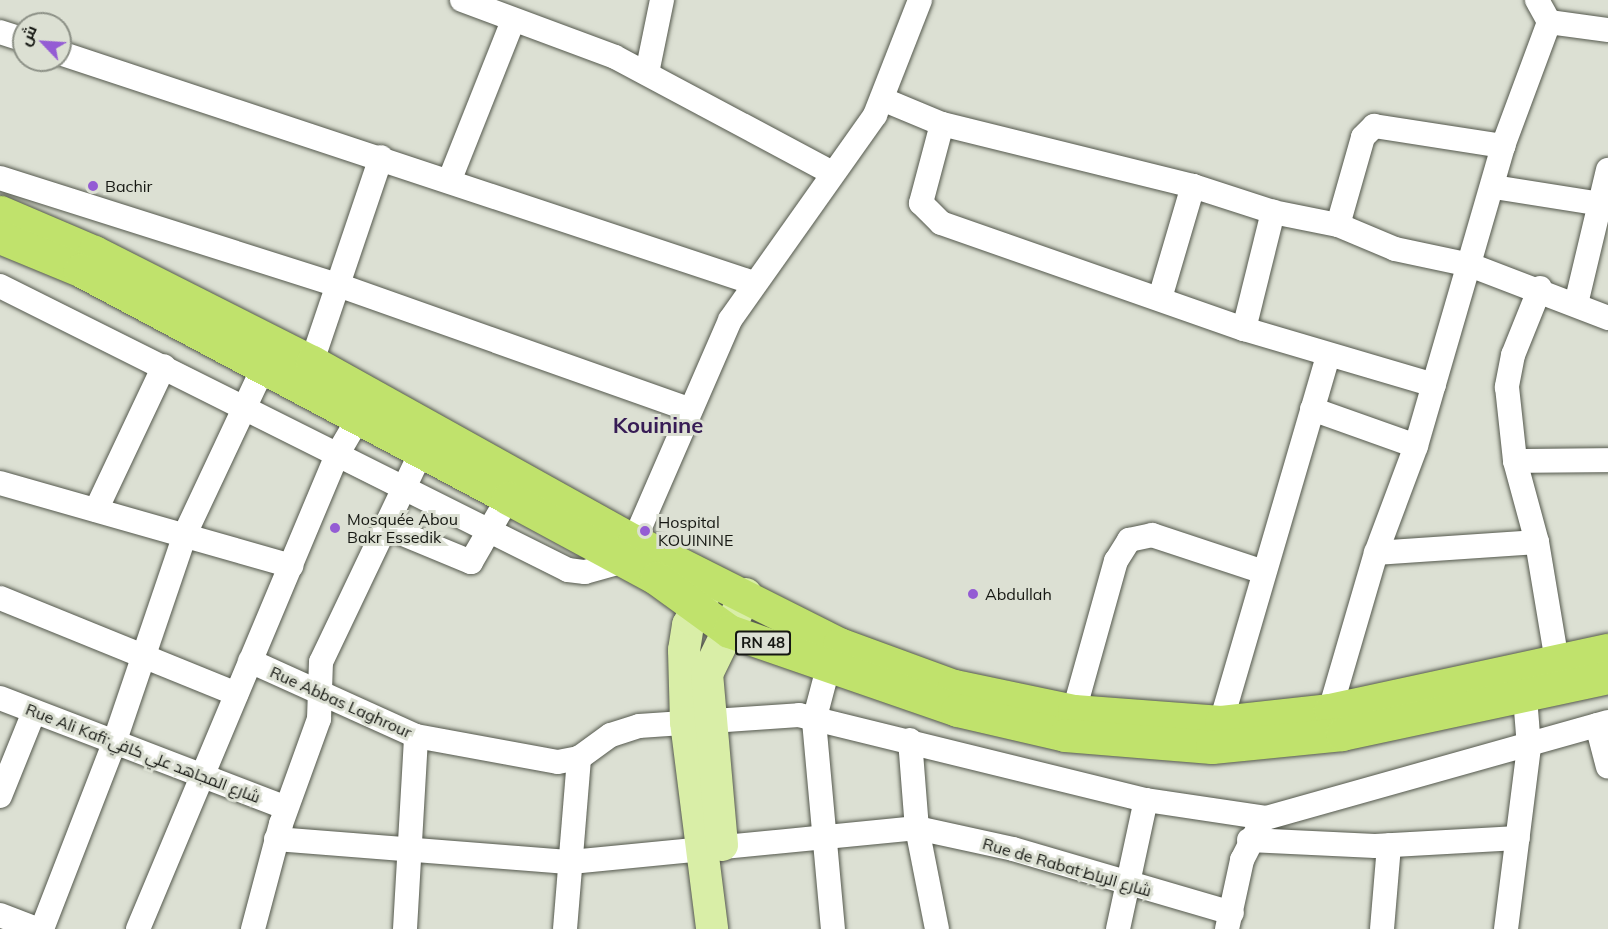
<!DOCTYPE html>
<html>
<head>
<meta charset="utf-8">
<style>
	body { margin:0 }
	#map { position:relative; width:1608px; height:929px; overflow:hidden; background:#dce0d3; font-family:Mulish,Cairo,sans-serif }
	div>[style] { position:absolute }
	.roads { filter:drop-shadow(0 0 2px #54584d) drop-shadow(0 0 2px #54584d) }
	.minor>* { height:24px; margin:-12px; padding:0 12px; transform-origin:12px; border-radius:12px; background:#fff }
	.major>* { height:32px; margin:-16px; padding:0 16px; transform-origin:16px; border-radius:16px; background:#d9eea7 }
	.highway>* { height:33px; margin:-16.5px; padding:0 16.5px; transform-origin:16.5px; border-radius:16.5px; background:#c0e26c }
	.dots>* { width:16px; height:16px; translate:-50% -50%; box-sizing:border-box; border:3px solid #dce0d3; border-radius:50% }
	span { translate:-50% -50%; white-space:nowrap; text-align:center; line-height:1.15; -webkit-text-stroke:6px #dce0d3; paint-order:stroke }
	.shield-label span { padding:2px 4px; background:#dce0d3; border:2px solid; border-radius:4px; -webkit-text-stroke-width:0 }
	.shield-label { font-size:15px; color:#151712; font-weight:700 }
	.poi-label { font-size:16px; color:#151712 }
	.left { translate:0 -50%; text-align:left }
	.street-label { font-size:16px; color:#151712 }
	.district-label { font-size:22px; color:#371c55; font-weight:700 }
	.north { position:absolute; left:12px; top:12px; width:60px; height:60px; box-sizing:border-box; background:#dce0d3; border:2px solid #8c9086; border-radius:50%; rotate:295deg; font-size:16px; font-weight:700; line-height:24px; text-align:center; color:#151712 }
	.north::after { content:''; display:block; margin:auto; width:21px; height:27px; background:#945cd4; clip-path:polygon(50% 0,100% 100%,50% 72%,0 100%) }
</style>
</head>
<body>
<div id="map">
	<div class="roads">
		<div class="minor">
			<div style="left:462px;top:0;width:163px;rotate:20.4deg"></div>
			<div style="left:615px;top:57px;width:246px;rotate:28.1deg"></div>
			<div style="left:1537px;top:0;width:25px;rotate:61deg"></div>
			<div style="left:0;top:32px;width:25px;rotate:18deg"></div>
			<div style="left:60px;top:53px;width:728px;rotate:18.34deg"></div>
			<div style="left:647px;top:73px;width:75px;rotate:-78.4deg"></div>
			<div style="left:882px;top:99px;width:65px;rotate:22.6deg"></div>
			<div style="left:942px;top:124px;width:259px;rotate:13.9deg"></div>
			<div style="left:1193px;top:186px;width:84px;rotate:18deg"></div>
			<div style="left:1273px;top:212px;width:66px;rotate:11.3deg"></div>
			<div style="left:1338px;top:225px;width:62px;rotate:22.8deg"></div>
			<div style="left:1395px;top:249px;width:77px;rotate:12deg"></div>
			<div style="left:1470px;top:265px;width:148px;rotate:21deg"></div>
			<div style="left:942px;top:124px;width:82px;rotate:104.9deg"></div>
			<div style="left:921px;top:203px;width:28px;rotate:45deg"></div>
			<div style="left:941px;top:223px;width:321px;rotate:19.3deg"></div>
			<div style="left:1244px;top:329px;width:198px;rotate:16.4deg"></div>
			<div style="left:0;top:178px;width:355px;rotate:17.6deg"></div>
			<div style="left:338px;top:285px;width:374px;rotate:19.5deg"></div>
			<div style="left:450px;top:179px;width:170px;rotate:-68.3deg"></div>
			<div style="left:1494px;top:187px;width:115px;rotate:9deg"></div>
			<div style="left:1338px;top:225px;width:91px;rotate:-74.1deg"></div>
			<div style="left:1363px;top:137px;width:16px;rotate:-45deg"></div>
			<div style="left:1374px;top:126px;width:131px;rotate:8.8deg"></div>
			<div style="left:0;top:286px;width:635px;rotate:26.57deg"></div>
			<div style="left:568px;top:570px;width:17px;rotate:7deg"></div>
			<div style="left:585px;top:572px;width:41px;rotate:-15.8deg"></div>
			<div style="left:1540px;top:288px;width:72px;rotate:111.9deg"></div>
			<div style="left:1513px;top:355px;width:33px;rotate:101deg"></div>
			<div style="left:1507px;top:387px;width:74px;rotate:83.8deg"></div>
			<div style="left:1515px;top:461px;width:84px;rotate:74.8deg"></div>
			<div style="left:1537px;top:542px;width:122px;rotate:80.5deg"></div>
			<div style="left:1160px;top:298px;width:117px;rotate:-73.6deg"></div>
			<div style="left:1576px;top:304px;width:138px;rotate:-76.6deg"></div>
			<div style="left:1244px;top:329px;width:121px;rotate:-76.1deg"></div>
			<div style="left:307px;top:376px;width:231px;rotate:-71.3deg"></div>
			<div style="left:1312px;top:409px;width:110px;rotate:19.6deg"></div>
			<div style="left:1515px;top:461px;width:93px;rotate:-0.6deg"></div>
			<div style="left:0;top:483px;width:303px;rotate:15.9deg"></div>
			<div style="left:96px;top:510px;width:159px;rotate:-64.7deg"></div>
			<div style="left:386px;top:527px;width:92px;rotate:22.4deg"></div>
			<div style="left:471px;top:562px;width:74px;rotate:-60deg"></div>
			<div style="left:634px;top:541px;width:241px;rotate:-66.5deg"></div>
			<div style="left:730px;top:320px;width:251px;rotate:-54.7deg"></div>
			<div style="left:875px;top:115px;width:123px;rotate:-68.6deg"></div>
			<div style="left:1376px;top:553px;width:161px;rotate:-3.9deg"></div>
			<div style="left:0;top:598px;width:255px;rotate:22.1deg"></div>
			<div style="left:250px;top:661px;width:182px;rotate:24.3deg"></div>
			<div style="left:416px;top:736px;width:144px;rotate:10.4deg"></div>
			<div style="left:558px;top:762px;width:21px;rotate:-11deg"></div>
			<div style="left:579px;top:758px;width:39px;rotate:-36deg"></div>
			<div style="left:611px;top:735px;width:29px;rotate:-18deg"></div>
			<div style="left:639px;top:726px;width:160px;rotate:-3.9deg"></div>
			<div style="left:799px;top:715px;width:357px;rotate:13.8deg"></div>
			<div style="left:1146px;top:800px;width:121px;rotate:8.5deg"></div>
			<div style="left:1266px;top:818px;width:355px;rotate:-15.7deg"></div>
			<div style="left:828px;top:668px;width:55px;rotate:104.8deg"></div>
			<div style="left:814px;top:721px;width:209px;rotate:84.8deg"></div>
			<div style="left:0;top:698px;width:306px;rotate:21deg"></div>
			<div style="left:1330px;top:710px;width:164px;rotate:-73.7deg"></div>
			<div style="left:1376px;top:553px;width:114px;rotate:-69.5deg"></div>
			<div style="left:1416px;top:446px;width:312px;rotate:-73.8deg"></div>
			<div style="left:1503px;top:146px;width:132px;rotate:-69.6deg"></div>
			<div style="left:1549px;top:22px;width:60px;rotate:7.7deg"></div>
			<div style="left:1074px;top:711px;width:156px;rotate:-74.4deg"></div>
			<div style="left:1116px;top:561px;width:25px;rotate:-58deg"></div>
			<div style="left:1129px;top:540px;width:24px;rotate:-12deg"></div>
			<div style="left:1152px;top:535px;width:118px;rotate:18.3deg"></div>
			<div style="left:1221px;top:722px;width:382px;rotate:-73.7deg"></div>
			<div style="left:1597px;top:725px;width:43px;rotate:75.3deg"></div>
			<div style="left:910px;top:740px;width:88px;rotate:85.5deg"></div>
			<div style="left:917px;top:828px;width:103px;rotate:78.8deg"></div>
			<div style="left:0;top:796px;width:91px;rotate:-68deg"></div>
			<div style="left:276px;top:839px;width:296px;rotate:4.5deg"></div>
			<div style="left:571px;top:862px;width:348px;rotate:-5.6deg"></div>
			<div style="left:917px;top:828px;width:98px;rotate:12.3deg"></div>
			<div style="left:1013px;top:849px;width:228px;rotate:16.3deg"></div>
			<div style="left:1249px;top:840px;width:126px;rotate:2.7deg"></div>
			<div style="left:1375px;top:846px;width:143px;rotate:-3.2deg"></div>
			<div style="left:0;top:915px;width:39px;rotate:21deg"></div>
			<div style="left:42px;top:929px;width:199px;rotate:-68.8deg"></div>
			<div style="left:114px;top:743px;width:221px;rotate:-71.2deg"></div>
			<div style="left:185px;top:534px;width:183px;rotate:-64.8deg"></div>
			<div style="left:138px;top:929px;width:514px;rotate:-67.23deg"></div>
			<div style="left:337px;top:455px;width:42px;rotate:-59.7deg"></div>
			<div style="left:253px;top:929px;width:109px;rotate:-75.1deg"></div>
			<div style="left:281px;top:824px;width:112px;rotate:-70.1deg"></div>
			<div style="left:319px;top:719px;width:57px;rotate:-88deg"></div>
			<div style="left:321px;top:662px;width:248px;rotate:-64.5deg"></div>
			<div style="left:405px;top:929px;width:193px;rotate:-86.7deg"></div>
			<div style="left:565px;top:929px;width:172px;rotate:-85.3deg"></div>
			<div style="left:1118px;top:929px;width:132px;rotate:-77.8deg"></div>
			<div style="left:1227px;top:929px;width:71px;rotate:-77.7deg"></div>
			<div style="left:1242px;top:860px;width:37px;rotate:-63deg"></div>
			<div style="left:1382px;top:929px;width:84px;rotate:-85.2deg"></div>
			<div style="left:1506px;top:929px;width:183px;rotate:-82.8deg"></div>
			<div style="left:1529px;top:747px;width:50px;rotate:-94.6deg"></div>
		</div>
		<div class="major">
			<div style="left:709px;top:586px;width:44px;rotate:118.3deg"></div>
			<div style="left:688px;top:625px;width:25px;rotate:99deg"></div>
			<div style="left:684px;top:650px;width:72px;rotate:88.4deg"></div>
			<div style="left:686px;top:722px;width:209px;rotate:82.8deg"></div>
			<div style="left:722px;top:845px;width:172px;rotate:-95deg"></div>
			<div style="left:707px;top:674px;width:89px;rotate:-64deg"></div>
		</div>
		<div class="highway">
			<div style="left:0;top:212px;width:102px;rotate:23.1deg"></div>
			<div style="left:94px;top:252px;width:244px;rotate:26.8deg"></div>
			<div style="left:312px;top:362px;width:368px;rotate:29.1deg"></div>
			<div style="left:634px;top:541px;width:229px;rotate:26.7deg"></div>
			<div style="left:839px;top:644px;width:122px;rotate:20.1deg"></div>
			<div style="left:954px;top:686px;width:123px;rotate:11.8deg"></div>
			<div style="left:1074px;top:711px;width:147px;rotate:4.3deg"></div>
			<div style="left:1221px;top:722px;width:110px;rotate:-6.3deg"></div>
			<div style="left:1330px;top:710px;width:284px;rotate:-12.2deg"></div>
			<div style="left:0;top:237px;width:87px;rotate:22.4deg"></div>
			<div style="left:80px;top:270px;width:485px;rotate:28deg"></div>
			<div style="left:508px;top:498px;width:168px;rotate:28.4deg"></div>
			<div style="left:656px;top:578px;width:90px;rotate:36deg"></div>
			<div style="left:729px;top:631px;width:241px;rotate:19.1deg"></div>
			<div style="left:957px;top:710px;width:111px;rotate:13deg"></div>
			<div style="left:1065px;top:735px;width:147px;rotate:4.7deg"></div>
			<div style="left:1212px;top:747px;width:131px;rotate:-5.7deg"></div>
			<div style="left:1342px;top:734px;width:272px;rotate:-12.1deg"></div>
		</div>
	</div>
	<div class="dots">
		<div style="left:93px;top:186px;background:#945cd4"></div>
		<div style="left:335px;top:528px;background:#945cd4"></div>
		<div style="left:645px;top:531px;background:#945cd4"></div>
		<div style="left:973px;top:594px;background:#945cd4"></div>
	</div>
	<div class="shield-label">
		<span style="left:763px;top:643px">RN 48</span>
	</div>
	<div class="poi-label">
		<span class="left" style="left:105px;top:186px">Bachir</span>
		<span class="left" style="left:347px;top:528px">Mosquée Abou<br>Bakr Essedik</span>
		<span class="left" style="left:658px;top:531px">Hospital<br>KOUININE</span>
		<span class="left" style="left:985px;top:594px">Abdullah</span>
	</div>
	<div class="street-label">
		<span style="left:341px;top:702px;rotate:24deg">Rue Abbas Laghrour</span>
		<span style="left:143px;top:753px;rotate:21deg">Rue Ali Kafi;شارع المجاهد علي كافي</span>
		<span style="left:1067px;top:867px;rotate:16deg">Rue de Rabat;شارع الرباط</span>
	</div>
	<div class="district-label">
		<span style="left:658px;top:426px">Kouinine</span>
	</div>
	<div class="north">ش</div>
</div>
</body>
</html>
